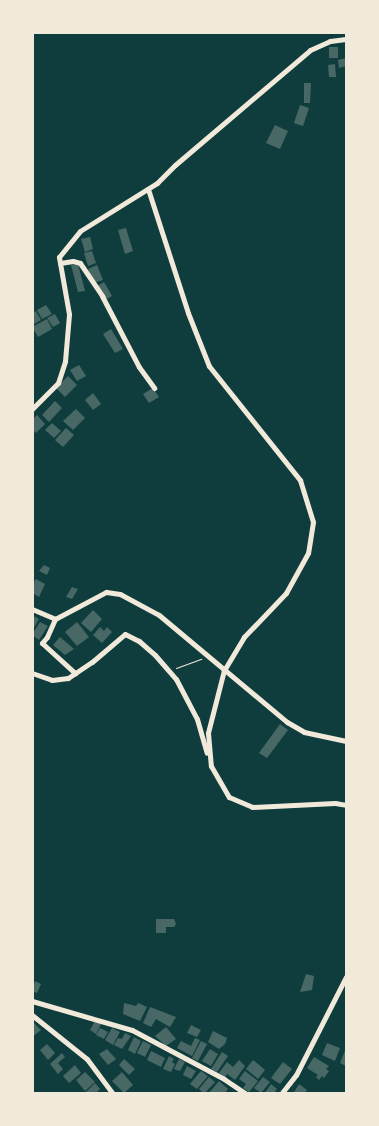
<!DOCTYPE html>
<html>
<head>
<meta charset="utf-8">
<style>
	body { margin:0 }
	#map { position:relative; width:379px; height:1126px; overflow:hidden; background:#0f3d3e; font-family:"Open Sans",sans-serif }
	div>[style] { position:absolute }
	.building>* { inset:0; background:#486865 }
	.path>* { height:1px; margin:-0.5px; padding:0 0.5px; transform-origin:0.5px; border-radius:0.5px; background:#f1e9da }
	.minor>* { height:5px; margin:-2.5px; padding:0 2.5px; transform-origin:2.5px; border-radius:2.5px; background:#f1e9da }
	span { translate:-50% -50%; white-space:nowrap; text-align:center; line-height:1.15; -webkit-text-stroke:5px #f1e9da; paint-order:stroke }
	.frame { position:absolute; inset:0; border:34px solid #f1e9da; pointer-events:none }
</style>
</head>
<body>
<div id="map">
	<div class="building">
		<div style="clip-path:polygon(329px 47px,338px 47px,338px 58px,329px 58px)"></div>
		<div style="clip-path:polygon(346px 58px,346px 66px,339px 68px,338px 60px)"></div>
		<div style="clip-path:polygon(335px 64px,336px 77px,329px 77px,328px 65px)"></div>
		<div style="clip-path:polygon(304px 83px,311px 83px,310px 103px,304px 103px)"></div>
		<div style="clip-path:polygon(300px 105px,309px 108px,303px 126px,294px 123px)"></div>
		<div style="clip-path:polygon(275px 125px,288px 131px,280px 149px,266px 143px)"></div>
		<div style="clip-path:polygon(126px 228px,133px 251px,125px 254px,118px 230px)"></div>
		<div style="clip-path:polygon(90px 237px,93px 249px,85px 252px,81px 239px)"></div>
		<div style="clip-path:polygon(92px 251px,96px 263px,88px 266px,84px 253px)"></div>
		<div style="clip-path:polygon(78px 264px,85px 291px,78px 292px,71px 265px)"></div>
		<div style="clip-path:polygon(97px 265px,103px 280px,94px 283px,88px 269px)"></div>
		<div style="clip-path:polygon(104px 282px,112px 296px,105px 300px,97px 286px)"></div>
		<div style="clip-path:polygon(46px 305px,52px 314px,42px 319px,37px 310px)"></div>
		<div style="clip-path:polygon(36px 311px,41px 320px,34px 324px,32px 313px)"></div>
		<div style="clip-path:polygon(55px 314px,60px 323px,53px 327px,47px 318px)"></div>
		<div style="clip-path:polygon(47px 319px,52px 329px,38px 337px,32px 327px)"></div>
		<div style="clip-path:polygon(111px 329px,123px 349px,115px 353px,103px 334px)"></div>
		<div style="clip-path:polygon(79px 365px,86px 376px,77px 381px,70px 370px)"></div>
		<div style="clip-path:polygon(68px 376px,77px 385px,65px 397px,56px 388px)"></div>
		<div style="clip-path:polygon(153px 388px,159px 397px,149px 403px,143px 394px)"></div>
		<div style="clip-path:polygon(93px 393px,101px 404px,93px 410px,85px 400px)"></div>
		<div style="clip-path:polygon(55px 401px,62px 408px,49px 422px,42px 415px)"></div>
		<div style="clip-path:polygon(76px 409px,85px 418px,73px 430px,63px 421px)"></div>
		<div style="clip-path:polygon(37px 415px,45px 424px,36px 433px,32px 429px,32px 420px)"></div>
		<div style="clip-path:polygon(52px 423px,61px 431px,54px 438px,45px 430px)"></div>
		<div style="clip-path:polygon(66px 428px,74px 435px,63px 447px,55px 440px)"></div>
		<div style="clip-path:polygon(44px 565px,50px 568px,47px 575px,39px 571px)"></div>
		<div style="clip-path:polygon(36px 579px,45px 584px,39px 597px,32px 593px,32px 585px)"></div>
		<div style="clip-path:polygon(72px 587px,78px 589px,72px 599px,66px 597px)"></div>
		<div style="clip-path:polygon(93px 610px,102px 619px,91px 632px,81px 623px)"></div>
		<div style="clip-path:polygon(32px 615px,39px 619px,32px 631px)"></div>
		<div style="clip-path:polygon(40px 622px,48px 626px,39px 640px,32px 635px)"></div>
		<div style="clip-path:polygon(77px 622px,89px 637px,77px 646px,65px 632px)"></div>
		<div style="clip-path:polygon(100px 627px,104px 631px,107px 627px,112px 632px,102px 643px,93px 635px)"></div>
		<div style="clip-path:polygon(60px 637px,74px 649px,65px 655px,53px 645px)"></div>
		<div style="clip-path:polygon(280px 724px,288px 730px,267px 758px,259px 753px)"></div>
		<div style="clip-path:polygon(156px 919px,174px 919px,176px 924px,174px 927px,166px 927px,166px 933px,156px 933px)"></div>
		<div style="clip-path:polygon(306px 974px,314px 976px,312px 990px,300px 992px)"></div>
		<div style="clip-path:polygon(35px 981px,41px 984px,37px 993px,32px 991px)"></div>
		<div style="clip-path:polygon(124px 1003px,136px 1006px,138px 1003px,147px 1007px,140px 1021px,123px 1014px)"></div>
		<div style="clip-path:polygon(150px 1007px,176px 1017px,170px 1027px,156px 1019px,151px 1027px,143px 1023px)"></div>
		<div style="clip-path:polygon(95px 1021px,101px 1024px,96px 1034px,90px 1030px)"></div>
		<div style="clip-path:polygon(34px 1023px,41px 1030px,32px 1037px,32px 1024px)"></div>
		<div style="clip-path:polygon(191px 1025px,201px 1030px,197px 1037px,187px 1033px)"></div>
		<div style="clip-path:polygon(166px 1027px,176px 1039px,166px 1046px,155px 1036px)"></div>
		<div style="clip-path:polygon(100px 1028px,108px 1032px,104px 1039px,96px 1035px)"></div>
		<div style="clip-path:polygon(112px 1028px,120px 1032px,113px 1045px,105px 1040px)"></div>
		<div style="clip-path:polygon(213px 1031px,227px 1038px,225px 1044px,219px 1049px,208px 1042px)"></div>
		<div style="clip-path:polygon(125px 1033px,131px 1036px,122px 1049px,114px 1045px,118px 1038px,122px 1039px)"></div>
		<div style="clip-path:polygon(134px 1037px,141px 1041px,135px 1054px,128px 1050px)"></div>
		<div style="clip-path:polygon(195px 1038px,200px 1040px,192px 1056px,177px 1048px,181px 1041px,191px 1046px)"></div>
		<div style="clip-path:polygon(143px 1041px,151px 1045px,145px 1057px,137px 1053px)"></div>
		<div style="clip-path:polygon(201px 1041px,207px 1044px,198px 1061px,192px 1058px)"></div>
		<div style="clip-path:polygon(327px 1043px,340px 1048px,335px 1061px,322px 1055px)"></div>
		<div style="clip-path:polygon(47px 1044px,55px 1053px,48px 1060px,40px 1050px)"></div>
		<div style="clip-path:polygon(346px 1048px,346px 1066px,340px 1063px)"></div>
		<div style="clip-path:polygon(107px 1049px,116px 1059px,108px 1065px,99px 1054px)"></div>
		<div style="clip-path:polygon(210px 1049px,218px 1054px,211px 1066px,202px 1061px)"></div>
		<div style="clip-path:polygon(151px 1051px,165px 1058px,161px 1067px,147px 1060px)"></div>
		<div style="clip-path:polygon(222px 1052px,228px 1056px,217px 1072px,211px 1069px)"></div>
		<div style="clip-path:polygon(62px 1053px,65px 1057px,58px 1063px,63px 1069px,58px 1074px,50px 1064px)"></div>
		<div style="clip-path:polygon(169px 1056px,174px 1059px,172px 1062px,175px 1064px,171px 1072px,163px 1069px)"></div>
		<div style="clip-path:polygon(314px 1057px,329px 1066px,326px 1069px,329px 1071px,324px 1078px,322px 1076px,319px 1080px,316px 1077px,318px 1075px,307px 1068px)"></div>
		<div style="clip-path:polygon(124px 1059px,135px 1069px,129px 1075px,119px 1065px)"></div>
		<div style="clip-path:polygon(179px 1059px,185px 1062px,180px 1071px,174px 1069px)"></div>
		<div style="clip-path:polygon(239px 1060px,245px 1066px,235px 1080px,227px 1074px,225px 1077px,219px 1073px,227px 1062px,233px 1067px)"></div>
		<div style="clip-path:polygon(253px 1060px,265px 1070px,258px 1079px,246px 1069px)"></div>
		<div style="clip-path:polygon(283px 1062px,292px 1069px,280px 1084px,271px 1078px)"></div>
		<div style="clip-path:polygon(75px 1065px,81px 1073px,69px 1083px,63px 1076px)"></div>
		<div style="clip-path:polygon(187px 1066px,196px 1071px,191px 1079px,183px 1075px)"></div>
		<div style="clip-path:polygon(201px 1071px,208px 1076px,197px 1089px,190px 1084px)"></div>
		<div style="clip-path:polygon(245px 1071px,258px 1081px,249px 1092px,243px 1088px,246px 1084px,239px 1079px)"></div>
		<div style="clip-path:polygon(85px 1072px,95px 1082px,85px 1091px,76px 1080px)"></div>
		<div style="clip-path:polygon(122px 1072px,133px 1085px,124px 1093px,112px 1081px)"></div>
		<div style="clip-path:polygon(209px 1077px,215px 1082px,204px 1094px,199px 1089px)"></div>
		<div style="clip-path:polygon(263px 1077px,270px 1082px,261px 1093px,254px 1088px)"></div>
		<div style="clip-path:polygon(219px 1081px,228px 1089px,224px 1094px,208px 1094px)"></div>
		<div style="clip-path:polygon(95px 1083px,100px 1089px,95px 1094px,88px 1094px,86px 1092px)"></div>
		<div style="clip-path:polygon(271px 1084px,277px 1089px,273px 1094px,264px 1094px)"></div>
		<div style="clip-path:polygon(299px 1084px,307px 1090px,304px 1094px,293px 1094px)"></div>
	</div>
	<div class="path">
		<div style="left:176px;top:668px;width:27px;rotate:-20deg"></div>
	</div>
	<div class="minor">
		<div style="left:148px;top:189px;width:130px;rotate:72.1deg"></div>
		<div style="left:188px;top:313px;width:57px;rotate:68.4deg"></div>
		<div style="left:209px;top:366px;width:146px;rotate:51.4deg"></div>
		<div style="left:300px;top:480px;width:44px;rotate:72.8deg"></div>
		<div style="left:313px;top:522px;width:31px;rotate:99deg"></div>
		<div style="left:308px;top:553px;width:46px;rotate:118.8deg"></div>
		<div style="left:286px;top:593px;width:61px;rotate:133.7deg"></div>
		<div style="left:244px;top:637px;width:39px;rotate:121deg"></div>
		<div style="left:224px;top:670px;width:65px;rotate:104.3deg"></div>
		<div style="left:208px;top:733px;width:33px;rotate:85deg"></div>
		<div style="left:211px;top:766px;width:36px;rotate:60deg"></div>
		<div style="left:229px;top:797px;width:25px;rotate:23deg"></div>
		<div style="left:252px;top:807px;width:83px;rotate:-2.8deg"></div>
		<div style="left:335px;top:803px;width:11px;rotate:10deg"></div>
		<div style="left:60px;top:263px;width:13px;rotate:-9deg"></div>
		<div style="left:73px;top:261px;width:7px;rotate:16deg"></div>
		<div style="left:80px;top:263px;width:40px;rotate:56deg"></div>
		<div style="left:102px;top:296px;width:80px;rotate:62.5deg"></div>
		<div style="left:139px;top:367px;width:26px;rotate:54deg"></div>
		<div style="left:32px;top:409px;width:37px;rotate:-45deg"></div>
		<div style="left:58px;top:383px;width:23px;rotate:-72deg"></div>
		<div style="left:65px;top:361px;width:47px;rotate:-85.1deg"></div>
		<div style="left:69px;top:314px;width:58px;rotate:-100deg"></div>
		<div style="left:59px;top:257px;width:33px;rotate:-51deg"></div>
		<div style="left:80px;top:231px;width:91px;rotate:-31.9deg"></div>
		<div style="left:157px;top:183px;width:25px;rotate:-45deg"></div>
		<div style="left:175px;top:165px;width:177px;rotate:-40.4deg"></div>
		<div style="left:310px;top:50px;width:22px;rotate:-24deg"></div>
		<div style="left:330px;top:41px;width:16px;rotate:-7deg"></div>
		<div style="left:32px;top:609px;width:25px;rotate:23deg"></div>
		<div style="left:55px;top:619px;width:58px;rotate:-27.9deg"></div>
		<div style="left:106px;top:592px;width:14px;rotate:8deg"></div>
		<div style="left:120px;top:594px;width:44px;rotate:28.3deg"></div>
		<div style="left:159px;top:615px;width:167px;rotate:39.9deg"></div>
		<div style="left:287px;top:722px;width:20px;rotate:30deg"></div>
		<div style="left:304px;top:732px;width:43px;rotate:12.1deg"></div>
		<div style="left:55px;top:619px;width:20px;rotate:114deg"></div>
		<div style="left:47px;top:637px;width:8px;rotate:130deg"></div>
		<div style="left:42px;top:643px;width:45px;rotate:42.3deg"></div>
		<div style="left:32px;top:673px;width:21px;rotate:19deg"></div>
		<div style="left:52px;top:680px;width:16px;rotate:-7deg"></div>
		<div style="left:68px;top:678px;width:29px;rotate:-34deg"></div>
		<div style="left:92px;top:662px;width:43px;rotate:-40.3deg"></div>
		<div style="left:125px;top:634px;width:16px;rotate:27deg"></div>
		<div style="left:139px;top:641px;width:21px;rotate:41deg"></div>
		<div style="left:155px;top:655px;width:32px;rotate:49deg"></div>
		<div style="left:176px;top:679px;width:45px;rotate:62.3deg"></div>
		<div style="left:197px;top:719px;width:35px;rotate:74deg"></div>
		<div style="left:32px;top:1001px;width:104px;rotate:16.2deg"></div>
		<div style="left:132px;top:1030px;width:104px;rotate:28deg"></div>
		<div style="left:224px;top:1079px;width:27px;rotate:34deg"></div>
		<div style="left:32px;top:1015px;width:70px;rotate:38.7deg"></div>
		<div style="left:87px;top:1059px;width:44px;rotate:53.4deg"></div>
		<div style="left:281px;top:1094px;width:24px;rotate:-52deg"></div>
		<div style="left:296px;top:1075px;width:110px;rotate:-63deg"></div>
	</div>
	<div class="frame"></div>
</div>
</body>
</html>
